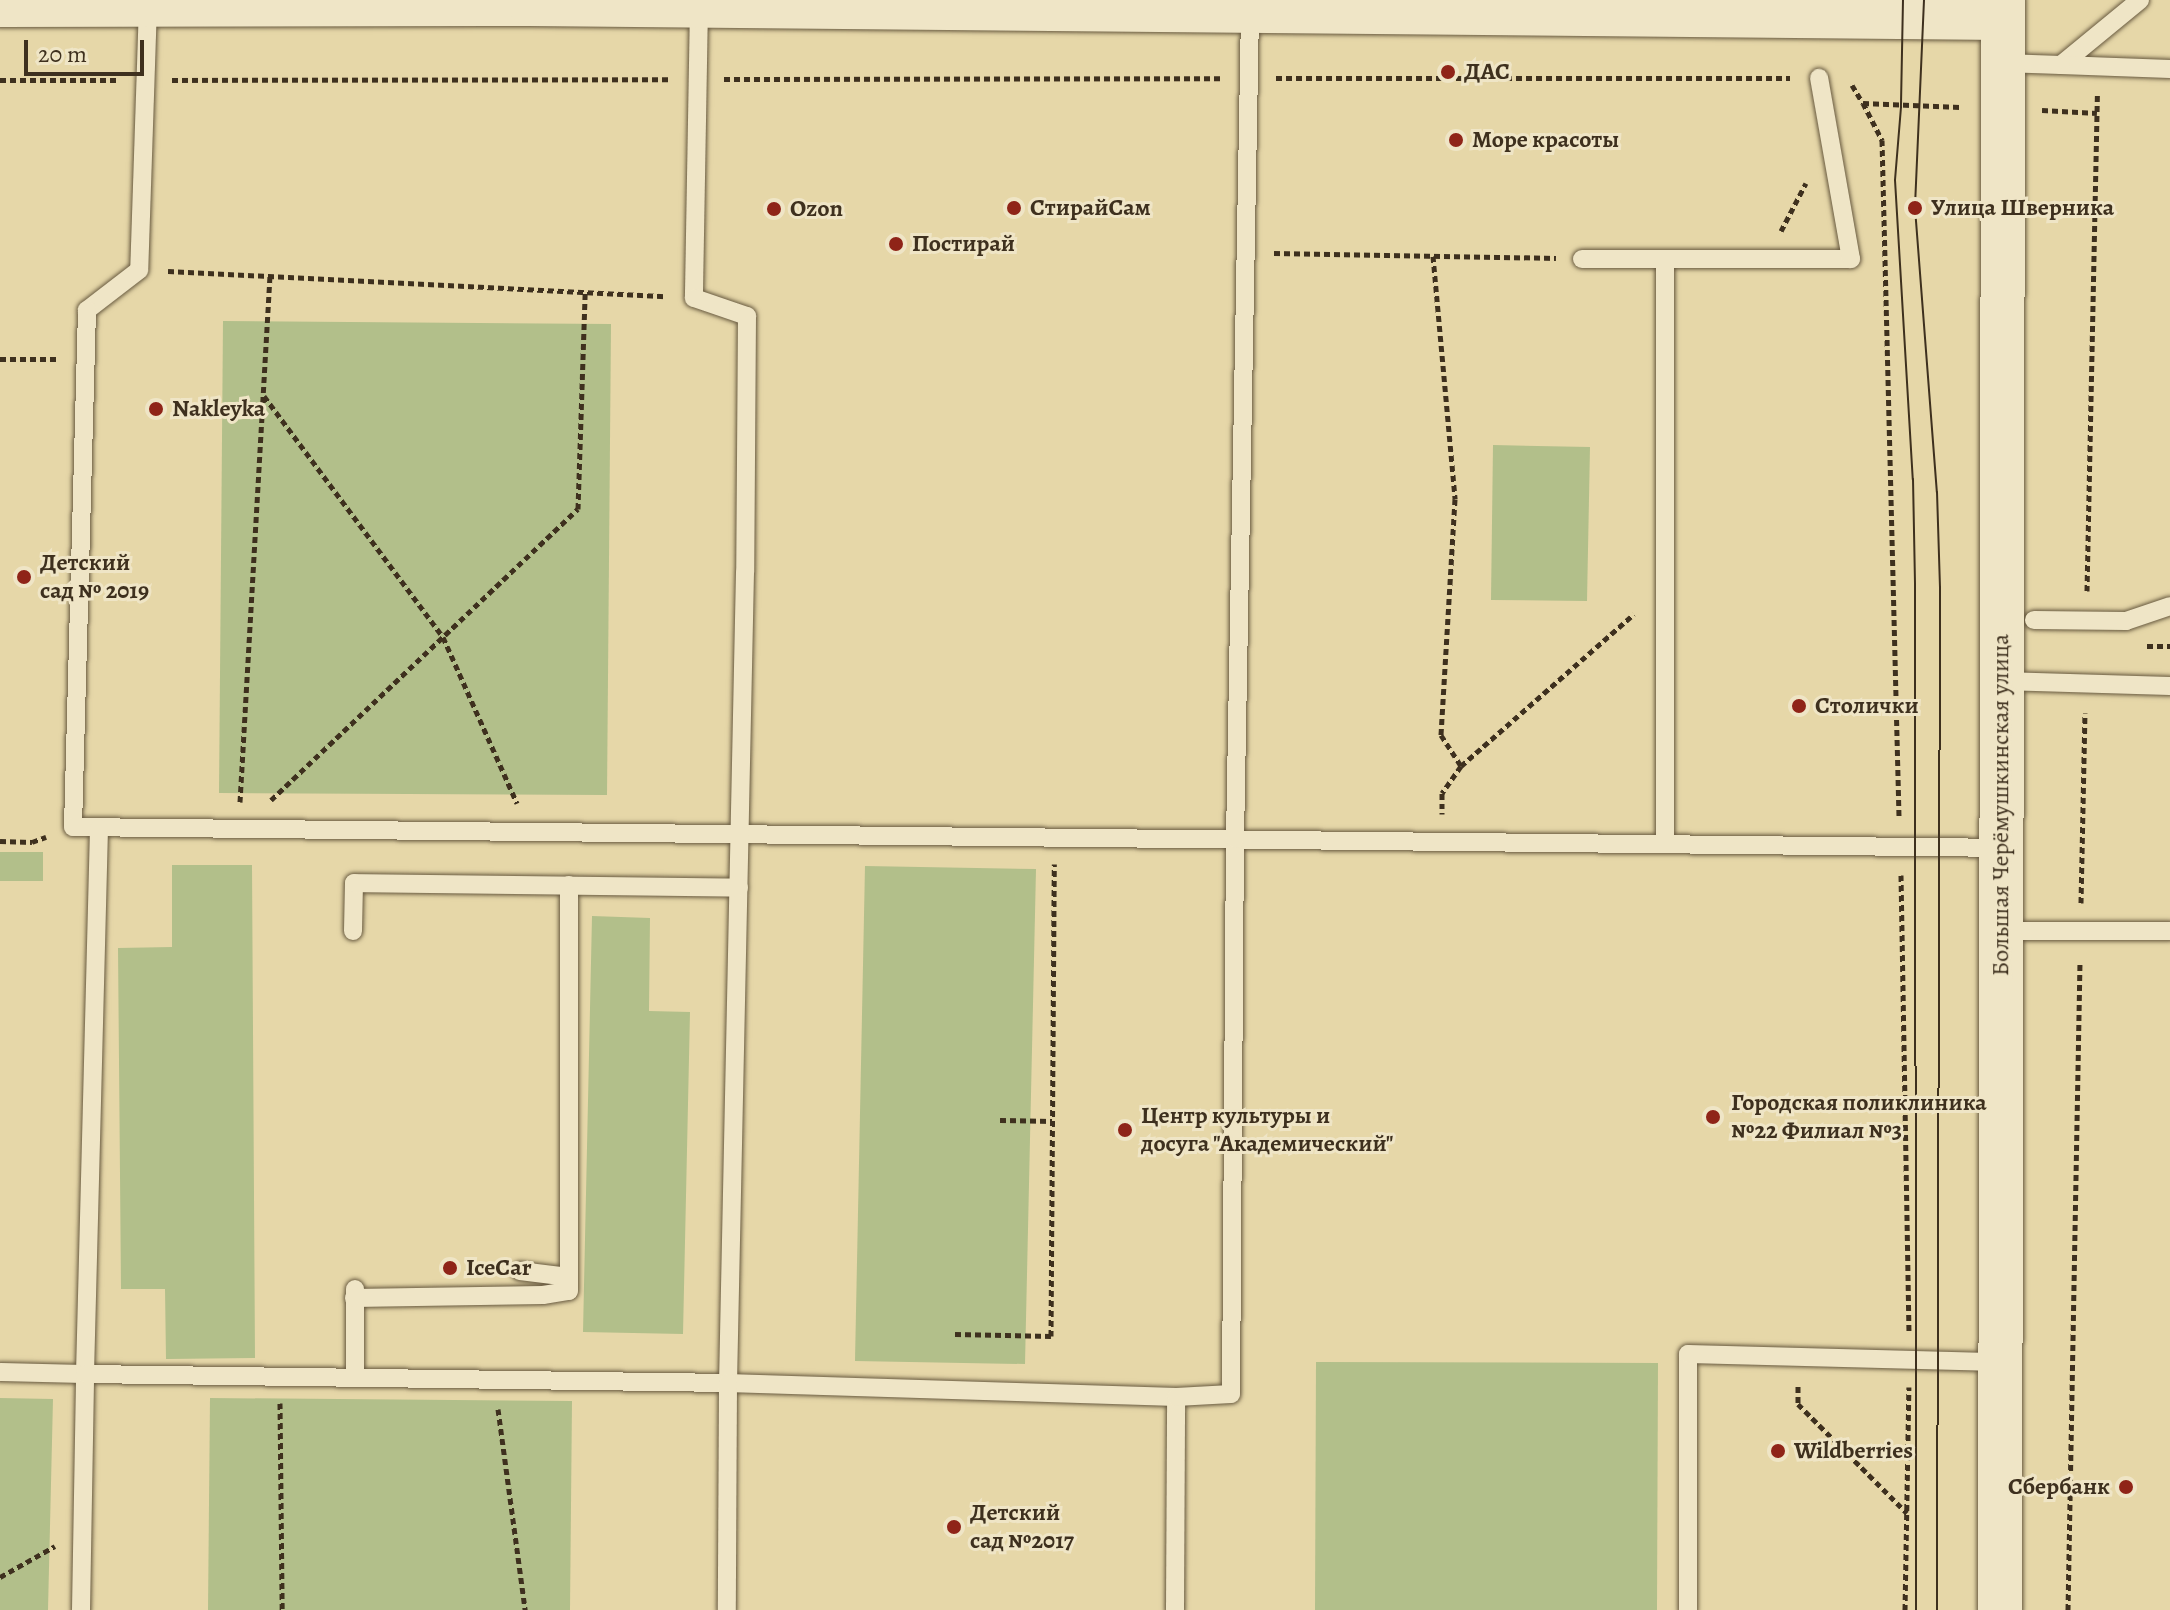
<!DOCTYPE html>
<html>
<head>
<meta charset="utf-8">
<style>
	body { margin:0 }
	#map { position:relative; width:2170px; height:1610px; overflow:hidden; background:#e6d7a8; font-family:Alegreya,serif }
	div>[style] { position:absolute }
	.green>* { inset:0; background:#b2bf8a }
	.path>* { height:5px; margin-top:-2.5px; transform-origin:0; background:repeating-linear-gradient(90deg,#3e301e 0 6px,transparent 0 10px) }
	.roads { filter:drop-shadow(0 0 2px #685a40) drop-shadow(0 0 2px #685a40) }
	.lane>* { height:18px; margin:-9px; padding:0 9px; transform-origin:9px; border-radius:9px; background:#efe5c6 }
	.secondary>* { height:44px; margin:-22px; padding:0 22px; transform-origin:22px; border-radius:22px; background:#efe5c6 }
	.tram>* { height:2px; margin:-1px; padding:0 1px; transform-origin:1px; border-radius:1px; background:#3e301e }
	.dots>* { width:22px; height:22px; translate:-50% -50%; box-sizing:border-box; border:4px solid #efe5c6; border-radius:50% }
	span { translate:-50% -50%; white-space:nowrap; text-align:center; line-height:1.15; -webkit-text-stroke:6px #efe5c6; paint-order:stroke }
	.poi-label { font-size:24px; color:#3e301e; font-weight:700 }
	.left { translate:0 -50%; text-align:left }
	.right { translate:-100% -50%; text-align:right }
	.street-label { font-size:24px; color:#3e301e }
	.scale { position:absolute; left:24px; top:40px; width:120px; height:36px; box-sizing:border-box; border:4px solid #3e301e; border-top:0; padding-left:10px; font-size:24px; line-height:28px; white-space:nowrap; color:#3e301e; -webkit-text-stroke:6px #efe5c6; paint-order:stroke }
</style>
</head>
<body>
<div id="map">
	<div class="green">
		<div style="clip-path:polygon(223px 321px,611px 324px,607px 795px,219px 793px)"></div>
		<div style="clip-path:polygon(1493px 445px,1590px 447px,1587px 601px,1491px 600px)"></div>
		<div style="clip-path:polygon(0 852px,43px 852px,43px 881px,0 881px)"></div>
		<div style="clip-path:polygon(172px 865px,252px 865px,255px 1358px,166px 1359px,165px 1289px,121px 1289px,118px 948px,172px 947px)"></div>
		<div style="clip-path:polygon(865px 866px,1036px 869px,1025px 1364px,855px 1361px)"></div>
		<div style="clip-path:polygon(592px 916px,650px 918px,649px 1011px,690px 1012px,683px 1334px,583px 1332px)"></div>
		<div style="clip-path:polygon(1316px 1362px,1658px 1363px,1657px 1610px,1315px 1610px)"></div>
		<div style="clip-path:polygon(0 1398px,53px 1399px,48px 1610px,0 1610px)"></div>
		<div style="clip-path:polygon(210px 1398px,572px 1401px,570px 1610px,208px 1610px)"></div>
	</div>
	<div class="path">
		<div style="left:1276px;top:78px;width:514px"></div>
		<div style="left:724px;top:79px;width:498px;rotate:-0.1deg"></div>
		<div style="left:0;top:80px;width:118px"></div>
		<div style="left:172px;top:80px;width:498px;rotate:-0.1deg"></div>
		<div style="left:1852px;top:85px;width:21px;rotate:59deg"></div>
		<div style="left:1863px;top:103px;width:97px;rotate:2.4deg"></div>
		<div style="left:1863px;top:103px;width:42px;rotate:62.8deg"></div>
		<div style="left:1882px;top:140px;width:678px;rotate:88.56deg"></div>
		<div style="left:2042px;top:110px;width:55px;rotate:3.1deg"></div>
		<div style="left:1781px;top:231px;width:54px;rotate:-62.5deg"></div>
		<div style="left:1274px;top:253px;width:282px;rotate:1deg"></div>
		<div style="left:1433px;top:256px;width:244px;rotate:84.8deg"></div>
		<div style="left:1455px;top:499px;width:236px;rotate:93.4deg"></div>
		<div style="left:1441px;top:735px;width:37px;rotate:57deg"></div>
		<div style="left:1461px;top:766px;width:33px;rotate:125deg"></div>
		<div style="left:1442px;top:793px;width:21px;rotate:90deg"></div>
		<div style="left:168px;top:271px;width:498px;rotate:2.9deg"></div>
		<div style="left:0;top:359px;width:59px"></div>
		<div style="left:264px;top:396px;width:300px;rotate:53.4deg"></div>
		<div style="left:443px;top:637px;width:182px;rotate:66deg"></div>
		<div style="left:2087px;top:591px;width:498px;rotate:-88.8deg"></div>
		<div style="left:2147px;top:646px;width:23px"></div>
		<div style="left:1461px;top:766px;width:230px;rotate:-41.3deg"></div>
		<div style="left:271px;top:800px;width:423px;rotate:-43.5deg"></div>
		<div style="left:578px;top:509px;width:216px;rotate:-88.1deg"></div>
		<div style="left:240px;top:802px;width:527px;rotate:-86.74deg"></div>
		<div style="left:0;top:841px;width:32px;rotate:2deg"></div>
		<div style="left:32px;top:842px;width:15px;rotate:-20deg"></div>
		<div style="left:1901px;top:875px;width:458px;rotate:89deg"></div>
		<div style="left:2081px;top:903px;width:190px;rotate:-88.8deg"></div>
		<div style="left:1000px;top:1120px;width:52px;rotate:1.1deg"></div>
		<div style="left:955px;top:1334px;width:96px;rotate:1.2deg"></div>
		<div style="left:1051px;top:1336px;width:472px;rotate:-89.6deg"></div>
		<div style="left:1798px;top:1386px;width:18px;rotate:90deg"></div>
		<div style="left:1798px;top:1404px;width:154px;rotate:45deg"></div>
		<div style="left:280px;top:1403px;width:207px;rotate:89.4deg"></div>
		<div style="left:498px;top:1409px;width:203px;rotate:82.3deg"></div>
		<div style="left:0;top:1577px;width:63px;rotate:-29.4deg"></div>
		<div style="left:1905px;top:1610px;width:223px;rotate:-89deg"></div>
		<div style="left:2068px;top:1610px;width:649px;rotate:-88.94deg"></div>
	</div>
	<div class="roads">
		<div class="lane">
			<div style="left:2140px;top:0;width:102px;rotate:140.6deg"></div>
			<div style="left:2061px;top:65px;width:109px;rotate:2.1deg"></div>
			<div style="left:148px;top:5px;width:265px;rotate:91.9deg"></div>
			<div style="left:139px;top:270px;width:66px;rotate:142.4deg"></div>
			<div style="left:87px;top:310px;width:517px;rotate:91.55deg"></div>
			<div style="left:73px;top:827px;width:1928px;rotate:0.62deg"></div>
			<div style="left:699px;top:6px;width:292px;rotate:91deg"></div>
			<div style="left:694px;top:298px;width:56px;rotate:18.8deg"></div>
			<div style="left:747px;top:316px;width:256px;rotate:90.4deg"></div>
			<div style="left:745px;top:572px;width:811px;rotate:91.2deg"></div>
			<div style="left:728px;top:1383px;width:448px;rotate:1.8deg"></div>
			<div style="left:2003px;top:63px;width:58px;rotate:2deg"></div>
			<div style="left:1582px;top:259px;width:269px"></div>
			<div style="left:1851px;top:259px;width:184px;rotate:-100deg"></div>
			<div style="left:2034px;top:620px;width:92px;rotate:0.6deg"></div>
			<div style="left:2126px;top:621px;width:46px;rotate:-18.8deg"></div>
			<div style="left:2002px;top:681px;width:168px;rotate:1.7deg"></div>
			<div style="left:1665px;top:844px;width:583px;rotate:-90deg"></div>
			<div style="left:353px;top:931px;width:48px;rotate:-88.8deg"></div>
			<div style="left:354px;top:883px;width:385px;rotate:0.7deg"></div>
			<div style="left:2001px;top:931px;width:169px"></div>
			<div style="left:520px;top:1271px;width:49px;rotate:7deg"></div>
			<div style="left:355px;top:1289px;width:89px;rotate:90deg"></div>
			<div style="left:354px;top:1298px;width:189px;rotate:-0.9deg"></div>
			<div style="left:543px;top:1295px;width:26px;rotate:-9deg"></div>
			<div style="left:569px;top:1291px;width:406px;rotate:-90deg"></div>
			<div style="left:0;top:1372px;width:85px;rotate:1.3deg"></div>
			<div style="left:85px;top:1374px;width:546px;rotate:-88.53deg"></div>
			<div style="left:81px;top:1610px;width:236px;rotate:-89deg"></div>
			<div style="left:85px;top:1374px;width:643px;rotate:0.8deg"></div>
			<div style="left:728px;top:1383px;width:227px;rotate:90.3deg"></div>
			<div style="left:1175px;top:1610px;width:213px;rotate:-89.7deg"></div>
			<div style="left:1176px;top:1397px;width:55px;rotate:-3.1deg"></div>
			<div style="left:1231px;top:1394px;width:555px;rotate:-89.59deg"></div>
			<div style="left:1235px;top:839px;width:829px;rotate:-88.96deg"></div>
			<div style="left:1688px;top:1610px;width:256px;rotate:-90deg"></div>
			<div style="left:1688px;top:1354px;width:311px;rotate:1.5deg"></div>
		</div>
		<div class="secondary">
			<div style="left:0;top:5px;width:530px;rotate:-0.11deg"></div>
			<div style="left:530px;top:4px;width:1473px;rotate:0.54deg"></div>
			<div style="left:2000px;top:1610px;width:1610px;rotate:-89.89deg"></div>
		</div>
	</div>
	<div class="tram">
		<div style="left:1903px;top:0;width:107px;rotate:91.1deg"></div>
		<div style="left:1901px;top:107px;width:73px;rotate:94.7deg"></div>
		<div style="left:1895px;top:180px;width:300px;rotate:86.6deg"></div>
		<div style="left:1913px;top:479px;width:105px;rotate:88.9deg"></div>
		<div style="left:1915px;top:584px;width:1026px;rotate:89.94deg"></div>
		<div style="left:1924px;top:0;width:208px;rotate:92.5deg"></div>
		<div style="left:1915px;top:208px;width:285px;rotate:85.6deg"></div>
		<div style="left:1937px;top:492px;width:95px;rotate:88.2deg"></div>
		<div style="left:1940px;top:587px;width:1023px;rotate:90.17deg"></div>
	</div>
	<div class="dots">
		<div style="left:1448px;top:72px;background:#8f2418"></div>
		<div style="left:1456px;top:140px;background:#8f2418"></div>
		<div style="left:1014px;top:208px;background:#8f2418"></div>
		<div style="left:1915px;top:208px;background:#8f2418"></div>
		<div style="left:774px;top:209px;background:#8f2418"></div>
		<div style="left:896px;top:244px;background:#8f2418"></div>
		<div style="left:156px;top:409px;background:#8f2418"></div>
		<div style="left:24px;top:577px;background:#8f2418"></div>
		<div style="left:1799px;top:706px;background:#8f2418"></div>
		<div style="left:1713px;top:1117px;background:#8f2418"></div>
		<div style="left:1125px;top:1130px;background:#8f2418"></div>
		<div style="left:450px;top:1268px;background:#8f2418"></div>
		<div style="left:1778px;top:1451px;background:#8f2418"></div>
		<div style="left:2126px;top:1487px;background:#8f2418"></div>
		<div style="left:954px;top:1527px;background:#8f2418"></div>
	</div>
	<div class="poi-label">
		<span class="left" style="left:1464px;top:72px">ДАС</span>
		<span class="left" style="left:1472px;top:140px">Море красоты</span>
		<span class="left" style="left:1030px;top:208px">СтирайСам</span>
		<span class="left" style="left:1931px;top:208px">Улица Шверника</span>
		<span class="left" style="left:790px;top:209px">Ozon</span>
		<span class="left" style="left:912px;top:244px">Постирай</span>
		<span class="left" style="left:172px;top:409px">Nakleyka</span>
		<span class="left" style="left:40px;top:577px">Детский<br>сад № 2019</span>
		<span class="left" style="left:1815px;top:706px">Столички</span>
		<span class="left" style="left:1731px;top:1117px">Городская поликлиника<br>№22 Филиал №3</span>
		<span class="left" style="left:1141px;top:1130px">Центр культуры и<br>досуга "Академический"</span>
		<span class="left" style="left:466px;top:1268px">IceCar</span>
		<span class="left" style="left:1794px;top:1451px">Wildberries</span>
		<span class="right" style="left:2110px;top:1487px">Сбербанк</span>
		<span class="left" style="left:970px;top:1527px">Детский<br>сад №2017</span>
	</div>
	<div class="street-label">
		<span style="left:2001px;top:805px;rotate:-90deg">Большая Черёмушкинская улица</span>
	</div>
	<div class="scale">20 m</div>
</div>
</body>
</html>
